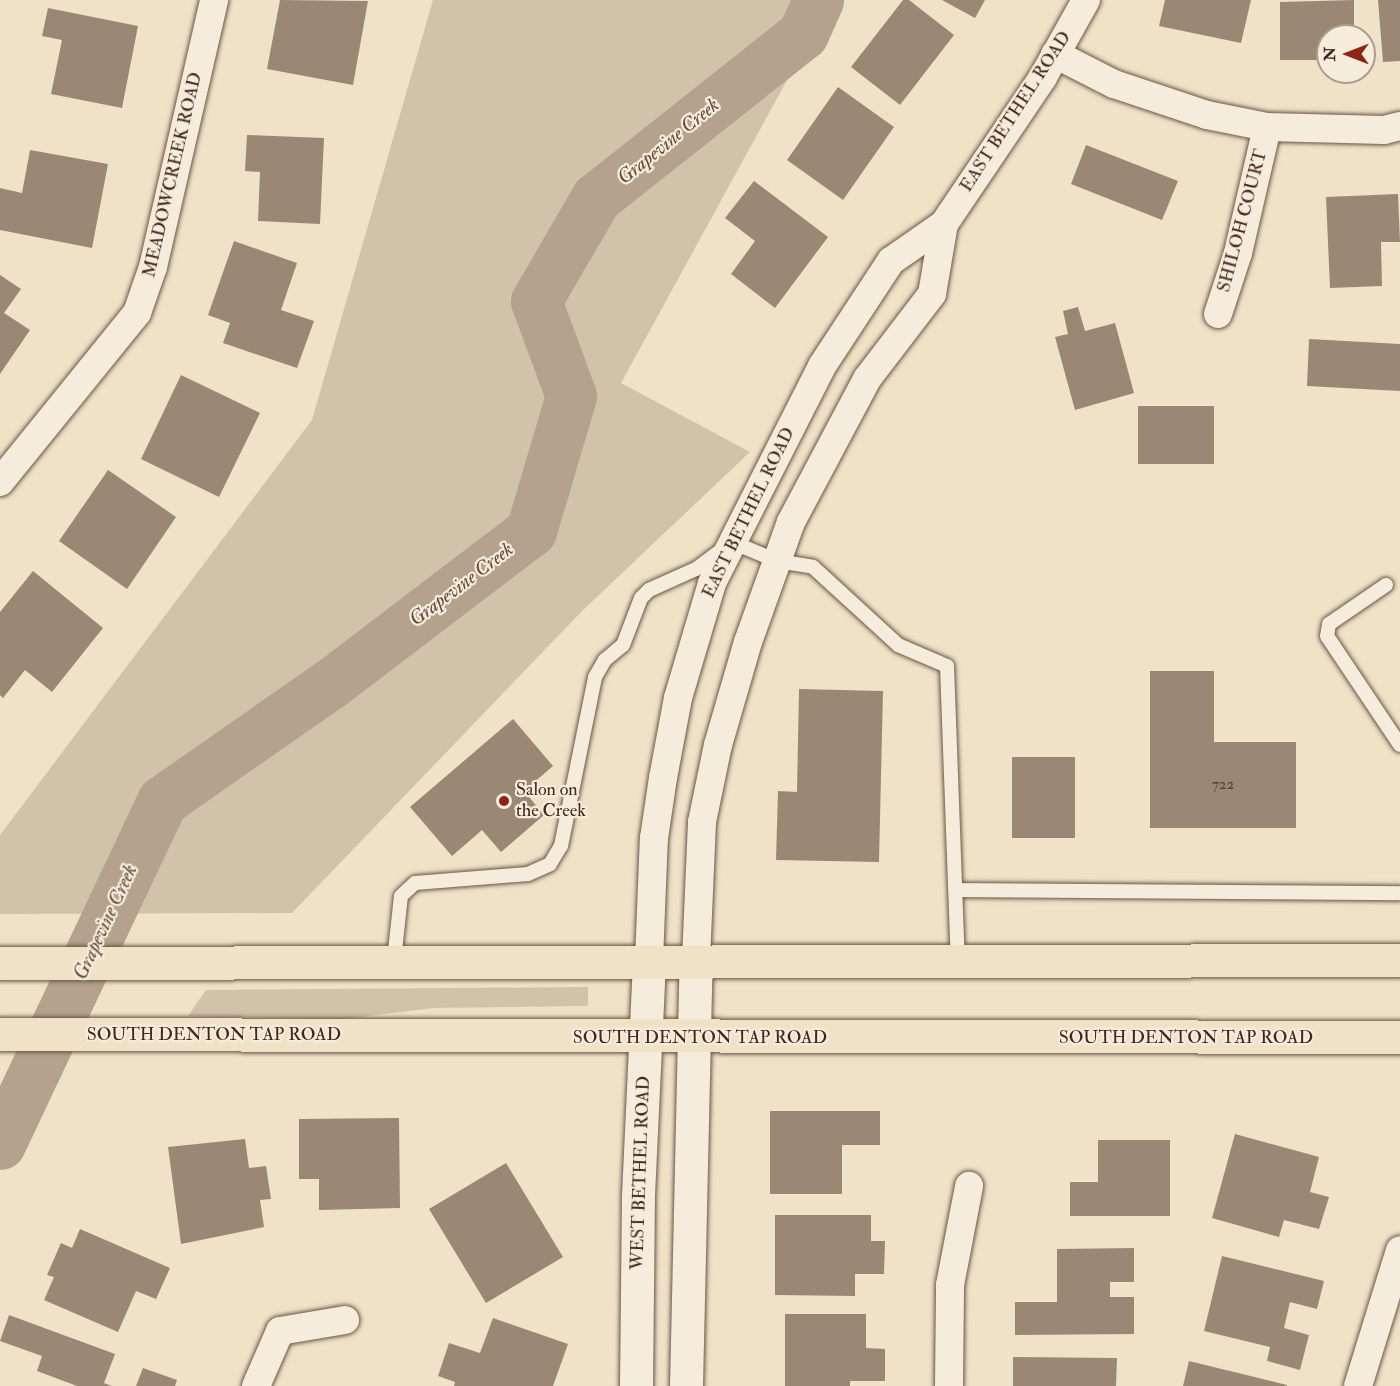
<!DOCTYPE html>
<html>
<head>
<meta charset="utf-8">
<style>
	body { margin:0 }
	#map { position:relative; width:1400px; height:1386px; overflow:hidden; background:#efe2c7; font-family:"IM FELL Double Pica",serif }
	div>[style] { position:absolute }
	.green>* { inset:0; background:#d1c2aa }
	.river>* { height:51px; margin:-25.5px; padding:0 25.5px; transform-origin:25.5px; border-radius:25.5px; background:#b4a28c }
	.building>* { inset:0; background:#9b8874 }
	.roads { filter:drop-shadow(0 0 2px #6c5645) drop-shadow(0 0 2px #6c5645) }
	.lane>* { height:14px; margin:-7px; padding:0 7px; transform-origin:7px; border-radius:7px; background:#f5ecdb }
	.street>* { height:28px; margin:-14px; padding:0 14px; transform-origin:14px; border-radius:14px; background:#f5ecdb }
	.secondary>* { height:33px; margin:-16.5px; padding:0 16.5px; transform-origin:16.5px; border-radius:16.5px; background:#f5ecdb }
	.primary>* { height:33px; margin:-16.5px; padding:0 16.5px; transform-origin:16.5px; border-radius:16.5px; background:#efe2c7 }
	.dots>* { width:16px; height:16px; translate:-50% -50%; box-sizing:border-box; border:3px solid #f5ecdb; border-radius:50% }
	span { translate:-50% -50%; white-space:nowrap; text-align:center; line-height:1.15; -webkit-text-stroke:4.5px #f5ecdb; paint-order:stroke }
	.number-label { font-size:15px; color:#573f30 }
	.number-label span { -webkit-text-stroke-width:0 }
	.street-label { font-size:18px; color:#40271a }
	.poi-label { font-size:18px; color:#40271a }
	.left { translate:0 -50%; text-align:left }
	.water-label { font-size:20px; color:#634c3c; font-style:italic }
	.north { position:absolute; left:1316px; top:24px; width:60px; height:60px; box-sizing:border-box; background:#f5ecdb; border:2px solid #ad9d8e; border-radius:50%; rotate:270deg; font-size:16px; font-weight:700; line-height:24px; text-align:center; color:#40271a }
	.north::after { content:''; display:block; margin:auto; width:21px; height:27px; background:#8f2418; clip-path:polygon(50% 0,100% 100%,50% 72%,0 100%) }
</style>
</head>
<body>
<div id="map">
	<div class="green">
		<div style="clip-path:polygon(433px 0,831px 0,621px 383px,750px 452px,582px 611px,292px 913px,0 914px,0 835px,312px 420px)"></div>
		<div style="clip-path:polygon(588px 987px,588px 1006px,434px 1008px,343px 1019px,188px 1016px,206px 990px)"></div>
	</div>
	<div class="river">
		<div style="left:0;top:1144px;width:379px;rotate:-64.7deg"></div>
		<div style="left:162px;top:801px;width:205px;rotate:-34.9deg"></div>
		<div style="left:330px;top:684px;width:253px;rotate:-37.3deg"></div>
		<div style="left:531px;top:531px;width:141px;rotate:-73.5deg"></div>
		<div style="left:571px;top:396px;width:101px;rotate:-110.2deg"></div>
		<div style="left:536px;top:301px;width:119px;rotate:-59.8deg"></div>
		<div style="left:596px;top:198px;width:264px;rotate:-38.4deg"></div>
		<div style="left:803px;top:34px;width:37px;rotate:-66deg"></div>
	</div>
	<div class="building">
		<div style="clip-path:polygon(280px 0,368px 1px,353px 85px,267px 69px)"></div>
		<div style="clip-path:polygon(903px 0,909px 0,954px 35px,900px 105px,851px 67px)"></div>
		<div style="clip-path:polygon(942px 0,985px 0,975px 18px)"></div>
		<div style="clip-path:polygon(1165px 0,1251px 0,1241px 43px,1159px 26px)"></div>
		<div style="clip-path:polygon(1354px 0,1354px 36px,1328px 36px,1328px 60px,1280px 60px,1280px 2px)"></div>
		<div style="clip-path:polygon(1378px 0,1400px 0,1400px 61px,1383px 62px)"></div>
		<div style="clip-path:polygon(48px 8px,138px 26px,122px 108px,51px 94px,62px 40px,42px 36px)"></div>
		<div style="clip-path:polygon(838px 87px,894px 127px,843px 200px,787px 160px)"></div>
		<div style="clip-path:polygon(247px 135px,324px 138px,320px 224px,258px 221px,260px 172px,245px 171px)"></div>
		<div style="clip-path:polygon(1086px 145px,1178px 181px,1162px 220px,1071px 184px)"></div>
		<div style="clip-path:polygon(30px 150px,108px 164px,92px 248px,0 230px,0 188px,22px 193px)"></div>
		<div style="clip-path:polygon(754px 181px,828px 237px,775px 308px,731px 274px,755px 241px,725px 218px)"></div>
		<div style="clip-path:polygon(1398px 194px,1400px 242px,1381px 242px,1382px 286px,1330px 288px,1326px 197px)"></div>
		<div style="clip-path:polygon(234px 241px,297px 263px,281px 310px,314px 321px,297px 368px,223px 343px,230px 323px,208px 315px)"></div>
		<div style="clip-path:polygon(0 275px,21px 289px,4px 313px,30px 330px,0 374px)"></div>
		<div style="clip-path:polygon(1078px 307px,1085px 331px,1115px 323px,1134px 393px,1075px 410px,1055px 337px,1068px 334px,1063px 311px)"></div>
		<div style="clip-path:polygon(1309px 339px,1400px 344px,1400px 391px,1307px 386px)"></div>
		<div style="clip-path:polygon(181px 375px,260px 413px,219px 497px,141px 459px)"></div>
		<div style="clip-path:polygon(1138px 406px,1214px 406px,1214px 464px,1138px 464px)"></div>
		<div style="clip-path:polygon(108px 470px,176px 517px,127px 589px,59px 541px)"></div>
		<div style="clip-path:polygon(33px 571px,103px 628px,52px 692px,25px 670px,3px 698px,0 695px,0 612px)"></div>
		<div style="clip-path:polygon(1150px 671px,1214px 671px,1214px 742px,1296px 742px,1296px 828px,1150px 828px)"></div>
		<div style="clip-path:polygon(799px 689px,883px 691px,879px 862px,776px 860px,778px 791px,797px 792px)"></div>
		<div style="clip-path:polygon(513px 719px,553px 766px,524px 791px,544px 815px,501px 852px,482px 830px,452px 856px,410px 807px)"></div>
		<div style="clip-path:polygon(1012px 757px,1075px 757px,1075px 838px,1012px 838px)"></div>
		<div style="clip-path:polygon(770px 1111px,880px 1111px,880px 1145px,842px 1145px,842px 1194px,770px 1194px)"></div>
		<div style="clip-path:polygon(399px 1118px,400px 1208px,319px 1210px,319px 1179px,299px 1179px,299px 1119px)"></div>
		<div style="clip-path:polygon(1235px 1134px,1319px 1157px,1310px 1192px,1329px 1197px,1319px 1229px,1284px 1220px,1279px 1237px,1212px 1218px)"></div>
		<div style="clip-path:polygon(245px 1139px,249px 1168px,266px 1166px,271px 1199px,260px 1200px,264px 1227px,181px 1244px,168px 1147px)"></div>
		<div style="clip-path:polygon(1098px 1140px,1170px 1140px,1170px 1216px,1070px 1216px,1070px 1182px,1098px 1182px)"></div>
		<div style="clip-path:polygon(506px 1163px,563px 1257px,486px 1303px,429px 1209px)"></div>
		<div style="clip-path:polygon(775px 1215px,871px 1215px,871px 1241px,885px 1241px,884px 1274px,855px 1274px,855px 1296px,775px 1295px)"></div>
		<div style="clip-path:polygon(80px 1229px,170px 1268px,156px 1299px,136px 1291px,118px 1332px,44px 1300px,54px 1277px,47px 1275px,61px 1243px,72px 1248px)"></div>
		<div style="clip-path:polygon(1134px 1248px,1134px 1282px,1110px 1282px,1110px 1297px,1134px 1297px,1134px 1334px,1015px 1335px,1015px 1302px,1057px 1302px,1057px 1249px)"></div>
		<div style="clip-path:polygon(1222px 1256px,1324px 1281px,1317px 1309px,1290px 1302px,1284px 1328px,1309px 1335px,1300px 1370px,1267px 1361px,1270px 1347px,1204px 1331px)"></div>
		<div style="clip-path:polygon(785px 1314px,866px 1314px,866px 1348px,885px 1349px,885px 1381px,850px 1381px,850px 1386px,785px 1386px)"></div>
		<div style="clip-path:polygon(9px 1315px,115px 1354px,104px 1383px,112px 1386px,77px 1386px,37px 1371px,42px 1356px,0 1341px)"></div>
		<div style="clip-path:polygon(493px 1318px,568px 1344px,553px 1386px,454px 1386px,455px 1382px,438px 1376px,449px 1343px,480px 1353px)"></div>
		<div style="clip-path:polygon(1013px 1357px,1117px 1358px,1116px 1386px,1013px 1386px)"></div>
		<div style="clip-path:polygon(1189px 1361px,1287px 1385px,1287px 1386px,1183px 1386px)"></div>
		<div style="clip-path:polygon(143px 1368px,177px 1380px,175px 1386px,136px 1386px)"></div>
	</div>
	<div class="roads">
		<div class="lane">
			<div style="left:1386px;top:585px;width:69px;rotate:145.6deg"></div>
			<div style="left:1329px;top:624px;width:12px;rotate:99deg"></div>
			<div style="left:1327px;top:636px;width:131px;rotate:56.2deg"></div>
			<div style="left:956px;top:890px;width:444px;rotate:0.4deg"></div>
			<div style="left:394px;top:960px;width:64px;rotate:-83.8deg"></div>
			<div style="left:401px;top:896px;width:19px;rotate:-43deg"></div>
			<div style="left:415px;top:883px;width:113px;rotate:-4.6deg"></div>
			<div style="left:528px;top:874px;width:24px;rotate:-24deg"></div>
			<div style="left:550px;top:864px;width:21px;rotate:-59deg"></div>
			<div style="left:561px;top:846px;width:172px;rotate:-78.6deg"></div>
			<div style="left:595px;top:677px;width:20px;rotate:-60deg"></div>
			<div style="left:605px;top:660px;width:23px;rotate:-40deg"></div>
			<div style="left:623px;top:645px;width:50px;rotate:-69deg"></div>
			<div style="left:641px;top:598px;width:11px;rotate:-45deg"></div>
			<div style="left:649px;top:590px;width:51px;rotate:-24.1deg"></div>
			<div style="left:696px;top:569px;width:45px;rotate:-36.9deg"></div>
			<div style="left:732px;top:542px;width:49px;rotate:22.9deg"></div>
			<div style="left:777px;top:561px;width:36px;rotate:9deg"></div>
			<div style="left:813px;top:567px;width:115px;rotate:42.5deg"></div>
			<div style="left:898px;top:645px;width:53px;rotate:23.2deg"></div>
			<div style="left:947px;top:666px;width:294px;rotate:87.9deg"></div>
		</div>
		<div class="street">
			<div style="left:1055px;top:54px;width:66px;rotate:27deg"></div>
			<div style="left:1114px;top:84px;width:98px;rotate:18.4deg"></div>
			<div style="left:1207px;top:115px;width:61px;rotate:11.3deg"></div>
			<div style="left:1267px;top:127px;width:117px;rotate:1.5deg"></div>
			<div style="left:1384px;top:130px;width:16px;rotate:-14deg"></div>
			<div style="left:1218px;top:314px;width:64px;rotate:-71.8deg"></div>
			<div style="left:1238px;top:253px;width:129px;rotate:-77deg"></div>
			<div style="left:0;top:482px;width:218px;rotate:-51deg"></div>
			<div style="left:137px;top:313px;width:49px;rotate:-70.8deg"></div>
			<div style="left:153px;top:267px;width:274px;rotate:-77.1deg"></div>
			<div style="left:649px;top:960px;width:122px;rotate:-87.7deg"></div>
			<div style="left:654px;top:838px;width:61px;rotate:-81.5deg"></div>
			<div style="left:663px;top:778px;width:81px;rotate:-79.4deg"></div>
			<div style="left:678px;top:698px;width:120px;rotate:-73.5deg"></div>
			<div style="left:712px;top:583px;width:243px;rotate:-63.1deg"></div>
			<div style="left:822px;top:366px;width:126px;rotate:-56.7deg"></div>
			<div style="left:891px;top:261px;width:65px;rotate:-34.9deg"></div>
			<div style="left:944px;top:224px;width:177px;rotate:-56deg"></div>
			<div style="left:1043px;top:77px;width:88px;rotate:-60.8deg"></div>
			<div style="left:696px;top:960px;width:138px;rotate:-87.5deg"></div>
			<div style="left:702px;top:822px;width:79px;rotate:-78.3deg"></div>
			<div style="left:718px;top:745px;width:107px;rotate:-73.8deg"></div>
			<div style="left:748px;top:642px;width:127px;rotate:-70.3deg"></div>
			<div style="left:791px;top:522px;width:162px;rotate:-62deg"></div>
			<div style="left:867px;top:379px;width:107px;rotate:-52.6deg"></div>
			<div style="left:932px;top:294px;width:71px;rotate:-80.3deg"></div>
			<div style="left:256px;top:1386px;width:60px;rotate:-66.4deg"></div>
			<div style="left:280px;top:1331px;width:66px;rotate:-9.6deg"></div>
			<div style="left:949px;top:1386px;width:101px;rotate:-89.4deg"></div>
			<div style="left:950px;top:1285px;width:101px;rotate:-79.1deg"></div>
			<div style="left:1358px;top:1386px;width:142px;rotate:-72.8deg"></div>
		</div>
		<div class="secondary">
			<div style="left:636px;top:1386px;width:191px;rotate:-89.4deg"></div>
			<div style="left:638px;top:1195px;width:235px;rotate:-87.3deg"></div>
			<div style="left:686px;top:1386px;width:426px;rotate:-88.7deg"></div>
		</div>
		<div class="primary">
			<div style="left:0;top:963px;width:1400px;rotate:-0.12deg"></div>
			<div style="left:0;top:1034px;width:1400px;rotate:0.12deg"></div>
		</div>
	</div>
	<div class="dots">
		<div style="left:504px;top:801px;background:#8f2418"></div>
	</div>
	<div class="number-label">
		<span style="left:1223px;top:785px">722</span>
	</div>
	<div class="street-label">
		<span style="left:1016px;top:112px;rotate:-57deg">EAST BETHEL ROAD</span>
		<span style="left:173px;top:175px;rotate:-77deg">MEADOWCREEK ROAD</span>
		<span style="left:1243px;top:221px;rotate:-75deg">SHILOH COURT</span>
		<span style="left:749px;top:513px;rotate:-64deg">EAST BETHEL ROAD</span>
		<span style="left:214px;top:1035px">SOUTH DENTON TAP ROAD</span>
		<span style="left:700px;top:1038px">SOUTH DENTON TAP ROAD</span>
		<span style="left:1186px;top:1038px">SOUTH DENTON TAP ROAD</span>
		<span style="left:641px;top:1173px;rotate:-88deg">WEST BETHEL ROAD</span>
	</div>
	<div class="poi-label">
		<span class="left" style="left:516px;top:801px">Salon on<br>the Creek</span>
	</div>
	<div class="water-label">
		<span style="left:668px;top:141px;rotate:-39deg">Grapevine Creek</span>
		<span style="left:461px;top:584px;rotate:-37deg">Grapevine Creek</span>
		<span style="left:105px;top:922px;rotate:-65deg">Grapevine Creek</span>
	</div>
	<div class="north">N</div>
</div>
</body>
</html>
